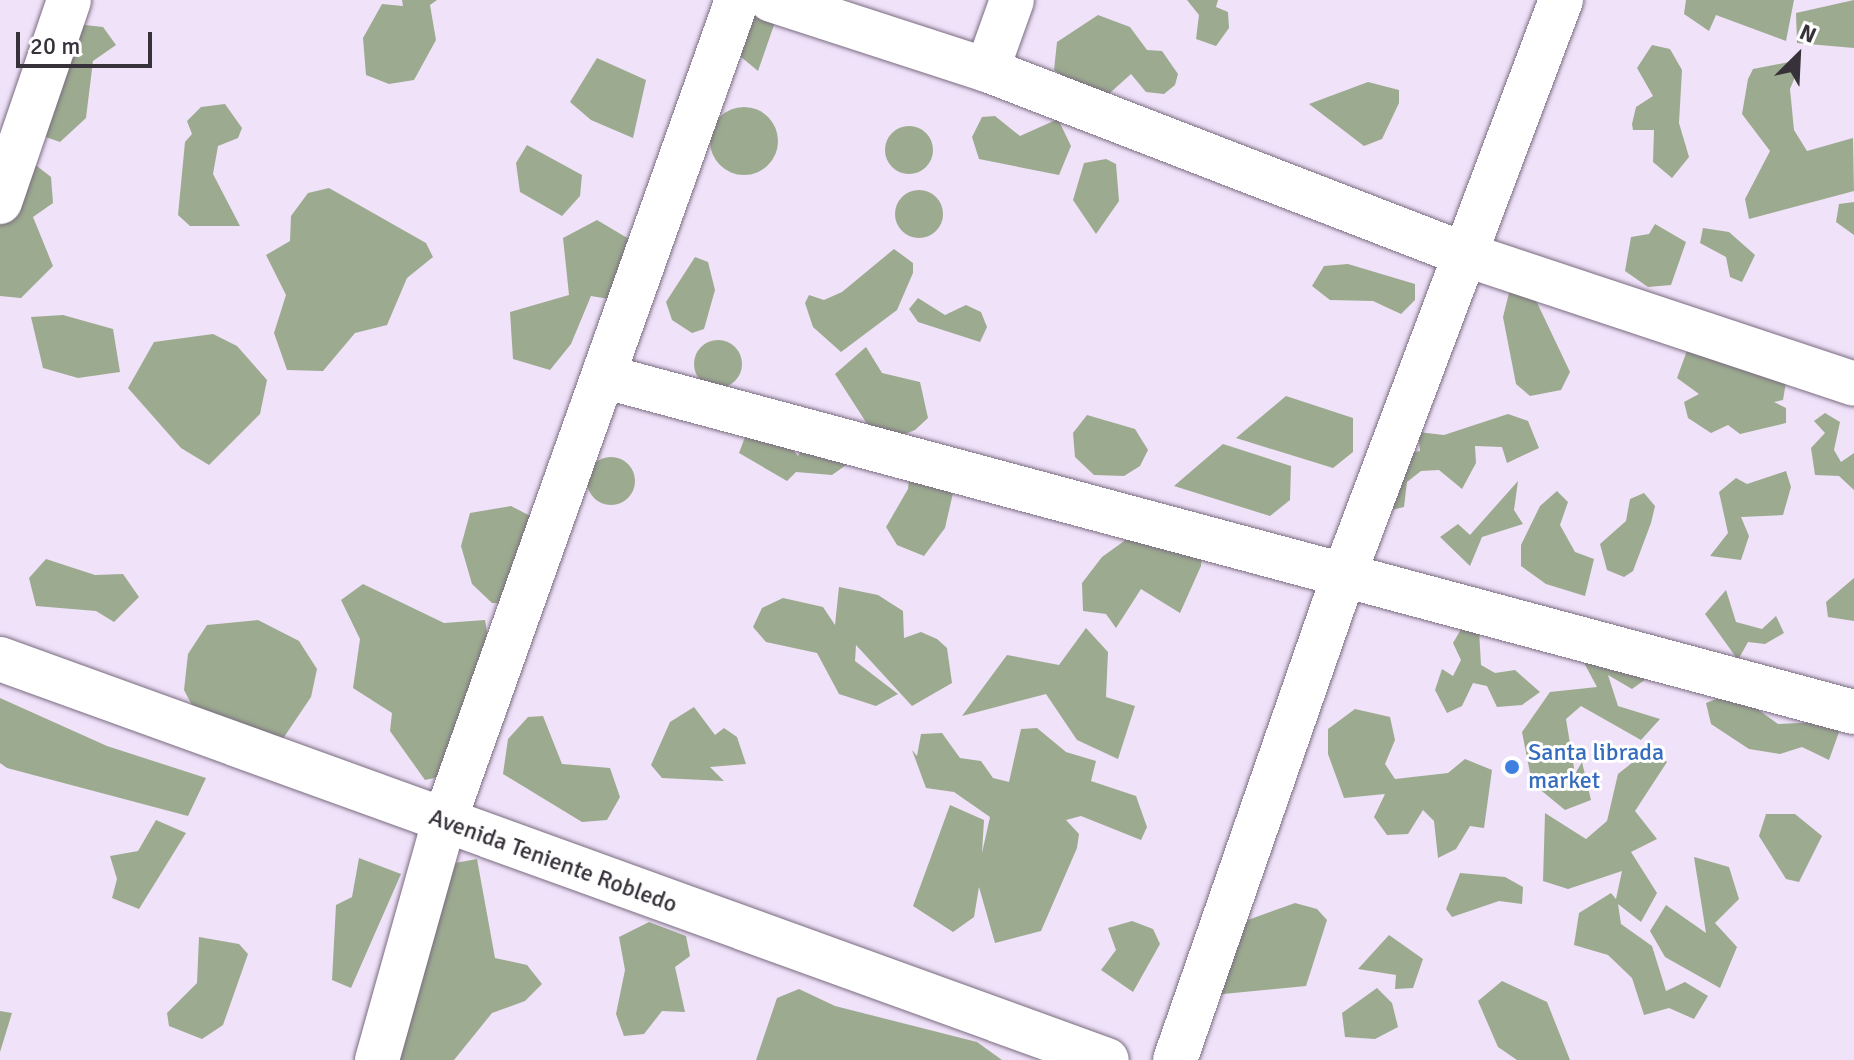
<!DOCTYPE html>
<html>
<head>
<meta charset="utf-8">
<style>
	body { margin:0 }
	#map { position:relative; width:1854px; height:1060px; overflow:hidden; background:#f0e2f9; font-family:Signika,sans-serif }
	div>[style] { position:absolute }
	.forest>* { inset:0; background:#9cab8f }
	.round { border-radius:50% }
	.roads { filter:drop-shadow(0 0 2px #796c80) drop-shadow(0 0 2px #796c80) }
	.street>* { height:44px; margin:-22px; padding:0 22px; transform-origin:22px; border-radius:22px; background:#fff }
	.dots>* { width:22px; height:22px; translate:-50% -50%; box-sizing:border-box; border:4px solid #fff; border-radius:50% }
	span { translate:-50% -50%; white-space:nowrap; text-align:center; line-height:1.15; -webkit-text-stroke:6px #fff; paint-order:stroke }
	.shop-label { font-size:24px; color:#366cbe }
	.left { translate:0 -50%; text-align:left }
	.street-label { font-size:24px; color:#37313a }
	.north { position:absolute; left:1758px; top:16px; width:80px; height:80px; -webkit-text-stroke:6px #fff; paint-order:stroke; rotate:24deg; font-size:22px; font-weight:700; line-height:32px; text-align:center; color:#37313a }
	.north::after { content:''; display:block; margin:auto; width:28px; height:36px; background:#37313a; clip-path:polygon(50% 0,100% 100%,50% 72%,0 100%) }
	.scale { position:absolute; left:16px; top:32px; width:136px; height:36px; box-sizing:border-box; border:4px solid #37313a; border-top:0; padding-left:10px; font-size:24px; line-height:28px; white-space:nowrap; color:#37313a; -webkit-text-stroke:6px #fff; paint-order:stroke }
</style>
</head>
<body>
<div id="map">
	<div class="forest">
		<div style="clip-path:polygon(402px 0,437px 0,430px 5px,436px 40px,414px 80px,389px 84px,366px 75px,363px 38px,382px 4px,403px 6px)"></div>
		<div style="clip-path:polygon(1187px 0,1218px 0,1216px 7px,1228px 12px,1229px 28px,1216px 46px,1196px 39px,1199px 15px)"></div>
		<div style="clip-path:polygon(1686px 0,1794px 0,1786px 41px,1716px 15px,1709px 31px,1684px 14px)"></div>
		<div style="clip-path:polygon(1854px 0,1854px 48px,1797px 43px,1796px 13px)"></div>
		<div style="clip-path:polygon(739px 13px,771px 17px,774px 25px,758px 71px,729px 47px)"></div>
		<div style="clip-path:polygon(1098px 15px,1130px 27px,1147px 50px,1162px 51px,1178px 74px,1175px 85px,1164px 94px,1146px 92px,1131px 74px,1101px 101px,1054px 70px,1057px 42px)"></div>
		<div style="clip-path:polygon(76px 24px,103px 27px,116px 45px,93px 61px,86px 118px,60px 142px,37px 134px)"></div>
		<div style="clip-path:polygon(1652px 45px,1670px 49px,1682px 70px,1679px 123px,1689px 157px,1672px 178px,1653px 162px,1654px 130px,1633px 130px,1632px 124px,1636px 107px,1653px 96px,1637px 68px)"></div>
		<div style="clip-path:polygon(597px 58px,646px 80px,633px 138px,591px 120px,570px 102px)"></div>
		<div style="clip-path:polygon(1789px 62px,1799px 67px,1790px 89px,1794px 130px,1807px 151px,1853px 138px,1854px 191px,1749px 219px,1745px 199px,1770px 151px,1742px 114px,1748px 79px,1753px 69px)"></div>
		<div style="clip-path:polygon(1368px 82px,1399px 90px,1399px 103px,1382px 139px,1364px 146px,1309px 104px)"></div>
		<div style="clip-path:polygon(225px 104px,242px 128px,238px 138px,218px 146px,213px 174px,240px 226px,190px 226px,178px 215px,185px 142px,192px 134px,187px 121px,201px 107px)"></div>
		<div class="round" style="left:710px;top:107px;width:68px;height:68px"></div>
		<div style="clip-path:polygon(995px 116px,1020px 136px,1058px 119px,1071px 146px,1059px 175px,979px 159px,972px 137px,982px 117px)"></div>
		<div class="round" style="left:885px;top:126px;width:48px;height:48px"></div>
		<div style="clip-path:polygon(527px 145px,582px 175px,580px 196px,562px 216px,520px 192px,516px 163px)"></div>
		<div style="clip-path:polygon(1106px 159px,1116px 164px,1119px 201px,1096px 234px,1073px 200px,1084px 163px)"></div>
		<div style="clip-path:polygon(33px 163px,51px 177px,53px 203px,33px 217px,53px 266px,21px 298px,0 296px,0 170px)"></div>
		<div style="clip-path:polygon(329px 188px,426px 243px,433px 257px,407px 278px,387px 325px,355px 333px,323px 371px,287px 370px,274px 333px,286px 295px,266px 255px,290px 241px,291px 216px,308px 193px)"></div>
		<div class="round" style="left:895px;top:190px;width:48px;height:48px"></div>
		<div style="clip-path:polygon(1854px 202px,1854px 235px,1836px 222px,1839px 204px)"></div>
		<div style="clip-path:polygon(597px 220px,629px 239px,609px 299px,591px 296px,571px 344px,550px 370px,513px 359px,510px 312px,569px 295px,563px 238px)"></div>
		<div style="clip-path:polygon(1655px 224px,1686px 242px,1671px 285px,1648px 287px,1625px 271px,1631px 237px,1649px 234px)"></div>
		<div style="clip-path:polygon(1703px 228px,1729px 232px,1755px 255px,1742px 282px,1730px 277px,1726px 257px,1700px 243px)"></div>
		<div style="clip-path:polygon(894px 249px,913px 263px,913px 273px,897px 310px,841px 352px,813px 327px,805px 303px,809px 295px,824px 300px,842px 292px)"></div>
		<div style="clip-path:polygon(695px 257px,708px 262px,715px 290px,704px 329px,692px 333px,672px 320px,666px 302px)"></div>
		<div style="clip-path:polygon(1348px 264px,1415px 284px,1415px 300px,1401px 314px,1373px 301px,1330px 300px,1312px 286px,1324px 266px)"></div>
		<div style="clip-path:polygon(1531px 290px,1570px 372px,1561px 390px,1530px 396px,1516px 384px,1503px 317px,1509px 293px)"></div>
		<div style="clip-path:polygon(918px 298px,945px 315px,966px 305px,981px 312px,987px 327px,980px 342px,918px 322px,909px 309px)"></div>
		<div style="clip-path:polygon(63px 315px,113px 329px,120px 372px,78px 378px,43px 368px,31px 317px)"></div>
		<div style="clip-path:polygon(213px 334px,237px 346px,267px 380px,260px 414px,209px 465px,181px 448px,128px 388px,154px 342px)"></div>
		<div style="clip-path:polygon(1693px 334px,1786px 382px,1783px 400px,1774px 402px,1786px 408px,1786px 423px,1740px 434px,1728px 425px,1711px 433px,1688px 418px,1684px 402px,1699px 394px,1677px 378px)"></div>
		<div class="round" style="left:694px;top:340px;width:48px;height:48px"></div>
		<div style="clip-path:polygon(866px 347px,882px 373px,920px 382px,928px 418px,915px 430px,900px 436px,871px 430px,835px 374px)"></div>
		<div style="clip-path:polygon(1286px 396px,1353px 418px,1353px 452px,1333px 468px,1236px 438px)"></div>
		<div style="clip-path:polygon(1825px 413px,1840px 422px,1834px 450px,1841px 462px,1854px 453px,1854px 490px,1839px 476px,1815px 475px,1811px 448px,1825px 433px,1814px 421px)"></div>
		<div style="clip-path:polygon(1508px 414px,1528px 421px,1539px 448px,1507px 463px,1502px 447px,1475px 446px,1476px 463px,1462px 489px,1439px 470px,1421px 471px,1407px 482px,1404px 507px,1387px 511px,1403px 454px,1420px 451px,1418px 432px,1444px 435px)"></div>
		<div style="clip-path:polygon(1087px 415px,1135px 429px,1148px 450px,1140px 466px,1124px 476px,1094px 475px,1075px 457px,1073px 433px)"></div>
		<div style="clip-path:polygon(814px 427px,849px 463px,832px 475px,796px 472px,787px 481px,739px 453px,748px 429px,781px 436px,798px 456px)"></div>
		<div style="clip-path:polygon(1223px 444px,1291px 466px,1290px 500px,1270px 516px,1174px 486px)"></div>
		<div class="round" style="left:587px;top:457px;width:48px;height:48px"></div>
		<div style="clip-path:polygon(911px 459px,959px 467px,945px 528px,924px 556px,897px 545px,886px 527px,908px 489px)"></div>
		<div style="clip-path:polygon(1786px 471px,1791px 487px,1783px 515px,1741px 517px,1749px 536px,1741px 560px,1710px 556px,1728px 533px,1719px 492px,1736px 478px,1747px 484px)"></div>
		<div style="clip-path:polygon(1518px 481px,1514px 510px,1523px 524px,1482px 537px,1470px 566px,1440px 537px,1458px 524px,1470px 535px)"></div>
		<div style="clip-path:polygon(1557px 491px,1568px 502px,1560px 525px,1575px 552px,1594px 559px,1585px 596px,1546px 584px,1521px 566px,1521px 545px,1540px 506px)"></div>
		<div style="clip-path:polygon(1644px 493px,1655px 506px,1651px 523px,1633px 571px,1624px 577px,1607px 570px,1600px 544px,1626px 521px,1630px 499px)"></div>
		<div style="clip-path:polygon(511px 506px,540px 521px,525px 604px,492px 603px,472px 584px,461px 546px,470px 513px)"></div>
		<div style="clip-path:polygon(1138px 531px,1202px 551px,1201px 566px,1180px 613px,1141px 589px,1116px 628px,1106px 614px,1083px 611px,1082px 583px,1102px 557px)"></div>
		<div style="clip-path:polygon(46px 559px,95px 575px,123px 574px,139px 597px,114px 622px,96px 611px,36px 606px,29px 578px)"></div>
		<div style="clip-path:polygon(1854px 578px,1854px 621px,1828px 617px,1826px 602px)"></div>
		<div style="clip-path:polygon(363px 584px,444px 623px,485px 620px,490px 650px,465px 771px,425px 780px,390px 731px,392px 713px,353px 688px,360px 639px,341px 600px)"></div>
		<div style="clip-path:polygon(839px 587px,878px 595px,903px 611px,904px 638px,921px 632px,937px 639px,947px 648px,952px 683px,912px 706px,856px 645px,855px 661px,898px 694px,876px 706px,839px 694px,817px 653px,766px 642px,753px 627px,762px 608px,783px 598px,823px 607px,835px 625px)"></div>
		<div style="clip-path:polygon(1726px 590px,1736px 622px,1762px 629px,1776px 616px,1784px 633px,1765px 644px,1748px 642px,1738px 660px,1705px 614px)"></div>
		<div style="clip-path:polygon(258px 620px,299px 641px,317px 669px,311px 697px,278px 746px,196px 713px,184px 690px,188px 654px,207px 625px)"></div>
		<div style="clip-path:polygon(1464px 624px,1479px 630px,1481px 665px,1495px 673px,1515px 670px,1540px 692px,1522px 705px,1497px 707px,1487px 686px,1473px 683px,1462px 706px,1447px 713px,1435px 690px,1442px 669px,1453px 676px,1461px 660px,1453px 643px)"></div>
		<div style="clip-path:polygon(1086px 628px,1108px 652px,1106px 697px,1135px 706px,1118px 759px,1077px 740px,1046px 694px,962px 716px,1007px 655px,1059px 665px)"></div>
		<div style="clip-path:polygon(1621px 649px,1646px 679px,1632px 689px,1608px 675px,1618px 706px,1660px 719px,1641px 740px,1581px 706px,1566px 719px,1575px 774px,1582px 762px,1591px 800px,1565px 810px,1532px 783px,1522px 732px,1550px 692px,1597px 687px,1582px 659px)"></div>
		<div style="clip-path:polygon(1734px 692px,1778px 724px,1843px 721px,1829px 760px,1802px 747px,1780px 754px,1749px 749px,1711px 724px,1706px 703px)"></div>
		<div style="clip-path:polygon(0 698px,107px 746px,206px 778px,188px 816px,7px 768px,0 763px)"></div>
		<div style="clip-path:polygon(694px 707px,715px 735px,724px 728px,737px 737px,746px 764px,710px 767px,724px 781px,662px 778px,651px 765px,670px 722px)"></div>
		<div style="clip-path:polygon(1355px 709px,1390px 717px,1395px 740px,1385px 764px,1395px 779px,1448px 773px,1465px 759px,1492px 770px,1484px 828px,1470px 826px,1456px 849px,1438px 858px,1434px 821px,1423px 810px,1408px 834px,1387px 835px,1374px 817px,1385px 794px,1344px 798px,1328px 754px,1328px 729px)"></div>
		<div style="clip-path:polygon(543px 716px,562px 764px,610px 768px,620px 797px,607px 820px,582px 822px,503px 774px,508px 739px,528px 717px)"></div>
		<div style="clip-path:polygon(1037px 728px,1066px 752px,1096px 761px,1091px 781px,1136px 796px,1147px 827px,1141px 840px,1081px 816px,1066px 820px,1079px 834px,1077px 848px,1041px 931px,995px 943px,979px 887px,974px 917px,953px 932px,913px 906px,950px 805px,984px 820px,982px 853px,990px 817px,954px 792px,926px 788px,912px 750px,917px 756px,921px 734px,942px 733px,960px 758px,981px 761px,993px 778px,1009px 782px,1021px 729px)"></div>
		<div style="clip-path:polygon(1648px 750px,1667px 762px,1635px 811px,1657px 839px,1631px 852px,1657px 893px,1641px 922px,1618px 904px,1621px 924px,1652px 946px,1666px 991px,1685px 982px,1708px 996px,1694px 1019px,1669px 1008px,1644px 1015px,1632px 978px,1608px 955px,1574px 945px,1579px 913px,1611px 893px,1616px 899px,1622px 871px,1568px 889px,1543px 881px,1545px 813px,1586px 839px,1607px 821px,1618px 774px)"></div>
		<div style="clip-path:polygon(1766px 814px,1795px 814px,1822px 836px,1799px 882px,1786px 879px,1759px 836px)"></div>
		<div style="clip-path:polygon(156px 820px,186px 833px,139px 909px,112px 898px,117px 879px,110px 856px,138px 851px)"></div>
		<div style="clip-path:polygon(1694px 857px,1729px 867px,1739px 899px,1715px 923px,1737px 947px,1720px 988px,1665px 957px,1650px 931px,1666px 905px,1706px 933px)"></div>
		<div style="clip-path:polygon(359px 858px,401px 874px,351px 988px,332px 980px,336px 905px,352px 897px)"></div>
		<div style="clip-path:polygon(477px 859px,495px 958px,527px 965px,542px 984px,525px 1001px,492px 1013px,454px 1060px,398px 1060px,444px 865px)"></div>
		<div style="clip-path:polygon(1460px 873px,1505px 877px,1523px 887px,1522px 904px,1499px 901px,1452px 917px,1446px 909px)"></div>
		<div style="clip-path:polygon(1295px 903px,1317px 909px,1327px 920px,1306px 986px,1213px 995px,1237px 924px)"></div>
		<div style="clip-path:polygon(1132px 921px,1153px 929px,1160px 944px,1133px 992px,1101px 970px,1116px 950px,1108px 928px)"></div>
		<div style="clip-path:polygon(649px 922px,686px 936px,690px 956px,675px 967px,685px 1012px,662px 1011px,644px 1034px,624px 1036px,616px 1014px,625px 970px,619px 937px)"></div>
		<div style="clip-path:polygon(1389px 935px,1423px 959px,1413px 988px,1395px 989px,1396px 975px,1358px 969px)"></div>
		<div style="clip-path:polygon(199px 937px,239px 944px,248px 954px,223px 1025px,202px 1039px,169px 1026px,167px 1013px,197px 983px)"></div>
		<div style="clip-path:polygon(1502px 981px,1547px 1002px,1570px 1060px,1517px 1060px,1498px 1047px,1478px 1001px)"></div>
		<div style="clip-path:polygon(1377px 988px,1392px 1003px,1398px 1027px,1375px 1039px,1345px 1037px,1342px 1013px)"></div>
		<div style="clip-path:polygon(799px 989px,835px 1006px,977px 1042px,1002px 1060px,756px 1060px,777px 998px)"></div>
		<div style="clip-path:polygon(0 1011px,12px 1013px,0 1052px)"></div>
	</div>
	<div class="roads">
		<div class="street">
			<div style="left:771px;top:0;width:227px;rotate:18deg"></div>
			<div style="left:987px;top:70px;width:508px;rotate:21.11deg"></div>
			<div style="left:1461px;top:253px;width:414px;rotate:18.4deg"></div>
			<div style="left:987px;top:70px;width:74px;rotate:-70.3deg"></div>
			<div style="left:0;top:202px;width:213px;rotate:-71.1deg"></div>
			<div style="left:606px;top:377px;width:1292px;rotate:15.03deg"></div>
			<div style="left:0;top:659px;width:1177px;rotate:19.91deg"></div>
			<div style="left:377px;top:1060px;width:247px;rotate:-74.3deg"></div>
			<div style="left:444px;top:822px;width:873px;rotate:-70.38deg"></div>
			<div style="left:1175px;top:1060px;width:514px;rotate:-70.79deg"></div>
			<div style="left:1344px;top:575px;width:615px;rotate:-69.32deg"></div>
		</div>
	</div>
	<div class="dots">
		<div style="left:1512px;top:767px;background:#3f7fe0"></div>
	</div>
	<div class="shop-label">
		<span class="left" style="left:1528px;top:767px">Santa librada<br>market</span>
	</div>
	<div class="street-label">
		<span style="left:553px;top:861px;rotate:20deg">Avenida Teniente Robledo</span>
	</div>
	<div class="north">N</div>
	<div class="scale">20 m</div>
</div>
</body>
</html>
